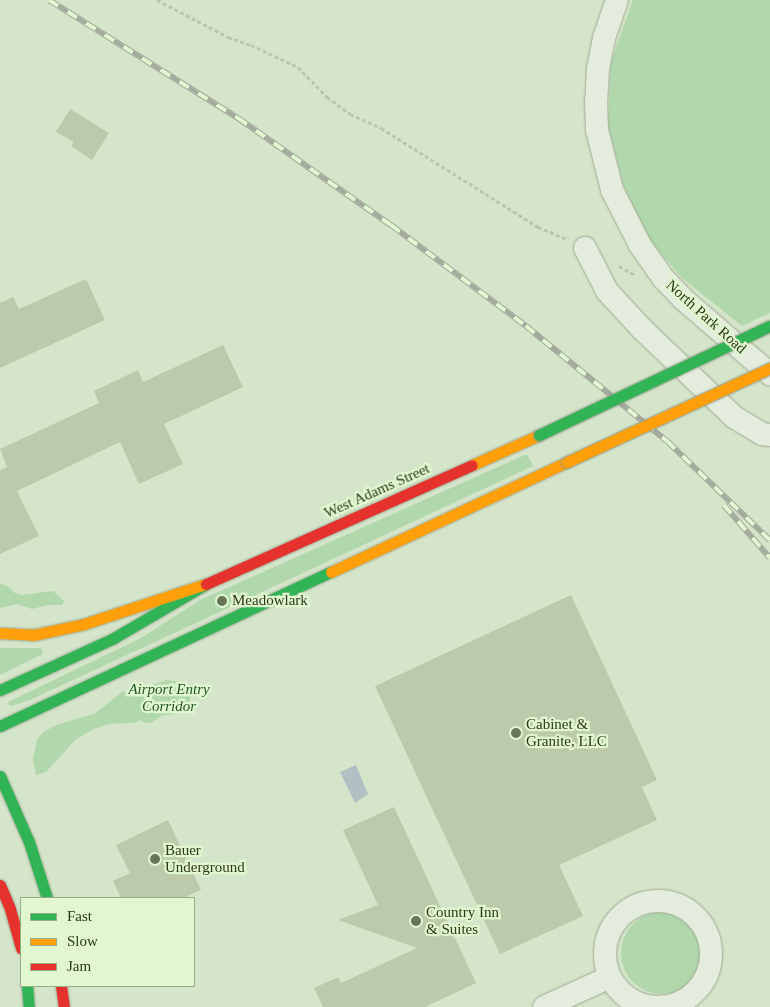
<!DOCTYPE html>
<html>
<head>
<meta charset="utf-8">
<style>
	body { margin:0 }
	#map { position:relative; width:770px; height:1007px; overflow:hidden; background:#d5e5ca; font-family:"Times New Roman",serif }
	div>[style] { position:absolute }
	.green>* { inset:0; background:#b1d8ac }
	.round { border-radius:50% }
	.water>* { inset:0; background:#b2c0c4 }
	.building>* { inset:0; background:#bcc9ab }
	.path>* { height:3px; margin-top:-1.5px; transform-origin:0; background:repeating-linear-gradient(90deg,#bcc5b3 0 4px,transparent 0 6.5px) }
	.roads { filter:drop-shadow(0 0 1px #9faa94) drop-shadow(0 0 1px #9faa94) }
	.street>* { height:22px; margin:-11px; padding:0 11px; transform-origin:11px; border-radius:11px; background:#e3ecdd }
	.street>.ring { margin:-11px; padding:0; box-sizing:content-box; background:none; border:22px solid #e3ecdd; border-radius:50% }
	.fast>* { height:11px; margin:-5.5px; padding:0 5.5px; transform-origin:5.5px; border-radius:5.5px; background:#30b455 }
	.slow>* { height:11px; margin:-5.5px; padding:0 5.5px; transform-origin:5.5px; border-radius:5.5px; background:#ff9f0a }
	.jam>* { height:11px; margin:-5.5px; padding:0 5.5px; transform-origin:5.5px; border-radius:5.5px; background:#e5322d }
	.rail>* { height:5.5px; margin-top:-2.75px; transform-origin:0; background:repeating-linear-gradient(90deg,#e0f7cf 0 11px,#a4ab9d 0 22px); box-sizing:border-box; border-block:1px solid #a4ab9d }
	.bridges { filter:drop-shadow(0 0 1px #8f9984) drop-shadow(0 0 1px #8f9984) }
	.fast-bridge>* { height:11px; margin:-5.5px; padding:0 5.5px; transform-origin:5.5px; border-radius:5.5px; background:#30b455 }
	.slow-bridge>* { height:11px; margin:-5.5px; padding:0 5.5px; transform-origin:5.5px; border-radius:5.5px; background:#ff9f0a }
	.dots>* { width:14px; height:14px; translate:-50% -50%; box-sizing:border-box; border:2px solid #e0f7cf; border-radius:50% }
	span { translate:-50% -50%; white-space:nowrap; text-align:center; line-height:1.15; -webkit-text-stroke:4.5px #e0f7cf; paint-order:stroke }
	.street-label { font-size:15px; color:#2e381c }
	.poi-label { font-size:15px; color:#2e381c }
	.left { translate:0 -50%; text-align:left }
	.park-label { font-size:15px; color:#215628; font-style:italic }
	.legend { position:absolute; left:20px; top:897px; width:175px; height:90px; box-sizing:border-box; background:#e0f7cf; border:1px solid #99ab87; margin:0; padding:6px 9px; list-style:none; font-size:15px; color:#2e381c }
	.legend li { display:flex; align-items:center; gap:10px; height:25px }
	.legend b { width:25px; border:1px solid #99ab87 }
</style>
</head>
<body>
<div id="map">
	<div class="green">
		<div style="clip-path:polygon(633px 0,770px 0,770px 313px,742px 326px,682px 278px,650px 241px,624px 186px,608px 127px,611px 61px)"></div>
		<div style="clip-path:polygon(527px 454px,533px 466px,28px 701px,10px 706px,8px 702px,141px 638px,200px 600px)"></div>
		<div style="clip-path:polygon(0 583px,9px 587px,15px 593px,22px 595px,53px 591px,64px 601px,62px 605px,47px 605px,32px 609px,17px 604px,0 608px)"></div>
		<div style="clip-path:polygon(0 648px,41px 648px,43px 654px,0 675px)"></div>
		<div style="clip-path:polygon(166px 680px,177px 681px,191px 690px,190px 701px,179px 713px,161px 716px,153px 722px,145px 723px,140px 720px,134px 723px,108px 724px,94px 729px,76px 739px,46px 772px,36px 775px,33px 758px,37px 740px,43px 732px,59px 724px,94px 714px,122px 692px,132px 692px)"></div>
		<div class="round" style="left:621px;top:912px;width:82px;height:82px"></div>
	</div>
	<div class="water">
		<div style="clip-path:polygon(356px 765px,368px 794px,355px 803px,340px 772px)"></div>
	</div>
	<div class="building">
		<div style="clip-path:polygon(70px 109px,109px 133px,92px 160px,71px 146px,74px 142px,56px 132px)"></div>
		<div style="clip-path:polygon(86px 279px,105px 320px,0 368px,0 303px,13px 297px,19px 309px)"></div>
		<div style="clip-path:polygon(223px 345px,243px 387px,164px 424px,183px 464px,139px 484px,120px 442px,17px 491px,39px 536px,0 554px,0 470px,7px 467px,0 449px,99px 403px,94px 391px,138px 370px,143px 382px)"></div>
		<div style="clip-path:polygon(571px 595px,657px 780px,642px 787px,657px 820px,559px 865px,583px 916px,500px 954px,375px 686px)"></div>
		<div style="clip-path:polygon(394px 807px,476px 983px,425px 1007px,323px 1007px,314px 988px,338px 977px,341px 983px,417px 948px,338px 920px,378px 905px,343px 830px)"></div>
		<div style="clip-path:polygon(168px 820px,201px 890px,183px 898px,121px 898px,113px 881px,130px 873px,116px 845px)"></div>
	</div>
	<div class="path">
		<div style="left:157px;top:0;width:80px;rotate:27.5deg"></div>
		<div style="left:228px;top:37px;width:24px;rotate:19deg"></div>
		<div style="left:251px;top:45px;width:52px;rotate:25.1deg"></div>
		<div style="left:298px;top:67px;width:42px;rotate:46deg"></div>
		<div style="left:327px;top:97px;width:29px;rotate:36deg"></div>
		<div style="left:350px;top:114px;width:34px;rotate:24deg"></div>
		<div style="left:381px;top:128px;width:186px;rotate:32.2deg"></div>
		<div style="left:538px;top:227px;width:33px;rotate:23deg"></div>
		<div style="left:619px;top:266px;width:18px;rotate:29deg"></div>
	</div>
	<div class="roads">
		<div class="street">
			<div style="left:617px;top:0;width:40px;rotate:108.9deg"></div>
			<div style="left:604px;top:38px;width:31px;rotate:101deg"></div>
			<div style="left:598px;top:68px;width:33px;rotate:93deg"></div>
			<div style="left:596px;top:101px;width:29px;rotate:88deg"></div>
			<div style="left:597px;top:130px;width:62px;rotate:76deg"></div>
			<div style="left:612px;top:190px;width:62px;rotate:63deg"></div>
			<div style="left:640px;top:245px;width:40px;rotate:55.1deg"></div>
			<div style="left:663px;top:278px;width:29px;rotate:46deg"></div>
			<div style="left:683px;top:299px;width:115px;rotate:40.8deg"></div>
			<div style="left:585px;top:248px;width:48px;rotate:62.9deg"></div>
			<div style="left:607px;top:291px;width:52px;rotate:47.4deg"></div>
			<div style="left:642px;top:329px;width:127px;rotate:43.7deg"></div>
			<div style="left:734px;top:417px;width:33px;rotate:31deg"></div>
			<div style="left:762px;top:434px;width:8px;rotate:7deg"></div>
			<div class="ring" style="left:605px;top:901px;width:84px;height:84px"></div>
			<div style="left:544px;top:1007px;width:72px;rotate:-24.4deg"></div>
		</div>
		<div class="fast">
			<div style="left:0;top:690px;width:123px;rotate:-24.5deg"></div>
			<div style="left:112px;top:639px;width:109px;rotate:-30.3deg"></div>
			<div style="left:0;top:726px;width:365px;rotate:-25deg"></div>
			<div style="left:0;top:776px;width:72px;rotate:66.3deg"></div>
			<div style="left:29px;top:842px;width:59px;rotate:72.2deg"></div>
			<div style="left:27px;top:986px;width:21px;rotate:85deg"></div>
		</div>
		<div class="slow">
			<div style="left:472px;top:465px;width:73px;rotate:-24.1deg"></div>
			<div style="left:331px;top:572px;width:260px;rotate:-25deg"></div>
			<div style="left:0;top:633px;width:33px;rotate:3deg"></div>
			<div style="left:33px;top:635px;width:52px;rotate:-12.2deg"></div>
			<div style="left:84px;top:624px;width:128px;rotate:-18.2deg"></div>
		</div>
		<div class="jam">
			<div style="left:206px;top:584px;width:291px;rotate:-24.1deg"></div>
			<div style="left:0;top:885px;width:26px;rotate:67deg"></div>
			<div style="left:10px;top:909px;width:41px;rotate:74.2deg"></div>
			<div style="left:61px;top:986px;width:21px;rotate:82deg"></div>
		</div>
	</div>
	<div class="rail">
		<div style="left:49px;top:0;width:223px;rotate:32deg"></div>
		<div style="left:238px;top:118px;width:187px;rotate:35deg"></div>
		<div style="left:391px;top:225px;width:169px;rotate:36.8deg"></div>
		<div style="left:526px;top:326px;width:182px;rotate:39.2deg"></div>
		<div style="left:667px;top:441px;width:143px;rotate:43.9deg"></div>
		<div style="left:724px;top:505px;width:70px;rotate:49deg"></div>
	</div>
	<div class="bridges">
		<div class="fast-bridge">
			<div style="left:539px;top:435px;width:255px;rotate:-25.3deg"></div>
		</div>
		<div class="slow-bridge">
			<div style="left:567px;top:462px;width:224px;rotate:-24.8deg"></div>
		</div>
	</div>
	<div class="dots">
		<div style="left:222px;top:601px;background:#687559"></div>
		<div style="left:516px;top:733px;background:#687559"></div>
		<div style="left:155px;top:859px;background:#687559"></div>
		<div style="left:416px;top:921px;background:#687559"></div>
	</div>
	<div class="street-label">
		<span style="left:706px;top:317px;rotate:42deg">North Park Road</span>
		<span style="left:377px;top:491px;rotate:-24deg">West Adams Street</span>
	</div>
	<div class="poi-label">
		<span class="left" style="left:232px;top:601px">Meadowlark</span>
		<span class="left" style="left:526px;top:733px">Cabinet &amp;<br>Granite, LLC</span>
		<span class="left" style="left:165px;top:859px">Bauer<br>Underground</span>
		<span class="left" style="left:426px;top:921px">Country Inn<br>&amp; Suites</span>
	</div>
	<div class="park-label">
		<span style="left:169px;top:698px">Airport Entry<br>Corridor</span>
	</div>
	<ul class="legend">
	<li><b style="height:6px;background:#30b455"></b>Fast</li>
	<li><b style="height:6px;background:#ff9f0a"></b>Slow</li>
	<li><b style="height:6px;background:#e5322d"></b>Jam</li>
	</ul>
</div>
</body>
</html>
